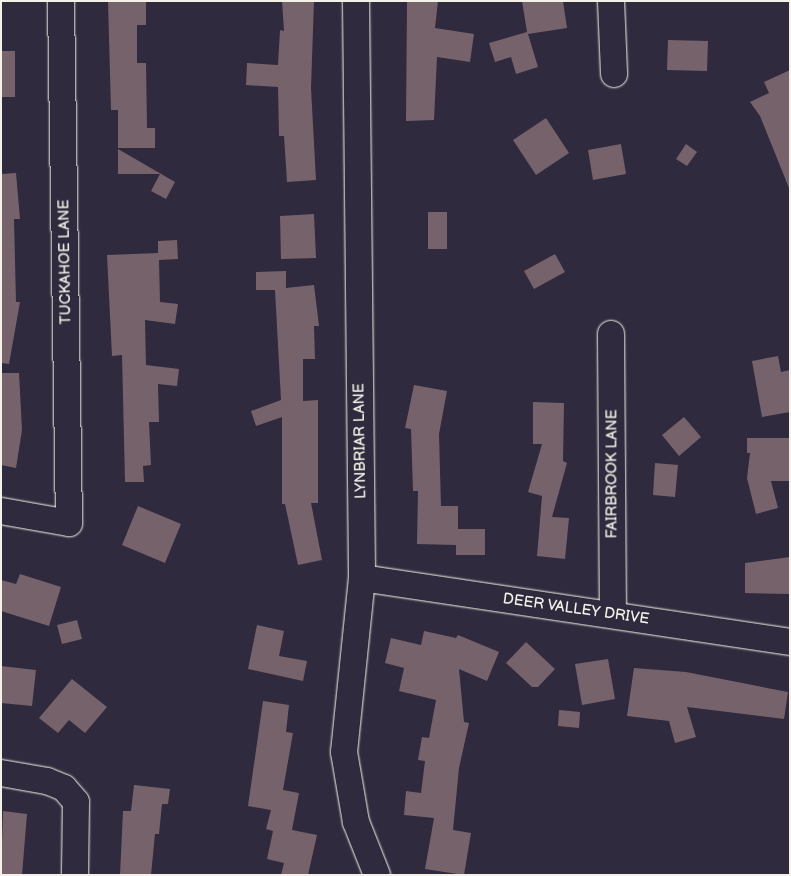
<!DOCTYPE html>
<html>
<head>
<meta charset="utf-8">
<style>
	body { margin:0 }
	#map { position:relative; width:791px; height:876px; overflow:hidden; background:#2f2a3d; font-family:"Balsamiq Sans",sans-serif }
	div>[style] { position:absolute }
	.building>* { inset:0; background:#76626b }
	.roads { filter:drop-shadow(0 0 1px #f4f1e8) drop-shadow(0 0 1px #f4f1e8) }
	.minor>* { height:26px; margin:-13px; padding:0 13px; transform-origin:13px; border-radius:13px; background:#2f2a3d }
	span { translate:-50% -50%; white-space:nowrap; text-align:center; line-height:1.15; -webkit-text-stroke:4px #2f2a3d; paint-order:stroke }
	.street-label { font-size:15px; color:#f4f1e8 }
	.frame { position:absolute; inset:0; border:2px solid #f4f1e8; pointer-events:none }
</style>
</head>
<body>
<div id="map">
	<div class="building">
		<div style="clip-path:polygon(108px 1px,146px 1px,146px 25px,137px 25px,137px 63px,146px 63px,147px 128px,155px 128px,155px 148px,118px 148px,118px 110px,111px 110px)"></div>
		<div style="clip-path:polygon(282px 1px,314px 1px,311px 88px,316px 180px,287px 182px,284px 136px,279px 136px,278px 87px,246px 85px,247px 63px,278px 65px,280px 30px,284px 31px)"></div>
		<div style="clip-path:polygon(407px 1px,438px 1px,435px 28px,474px 34px,470px 62px,437px 57px,434px 120px,406px 121px)"></div>
		<div style="clip-path:polygon(522px 1px,563px 1px,567px 28px,528px 34px,538px 67px,516px 74px,511px 57px,495px 62px,489px 43px,527px 32px)"></div>
		<div style="clip-path:polygon(668px 40px,708px 41px,707px 71px,667px 70px)"></div>
		<div style="clip-path:polygon(1px 51px,15px 51px,15px 97px,1px 97px)"></div>
		<div style="clip-path:polygon(790px 70px,790px 188px,789px 188px,760px 116px,750px 102px,769px 93px,764px 82px)"></div>
		<div style="clip-path:polygon(546px 118px,569px 153px,536px 175px,513px 140px)"></div>
		<div style="clip-path:polygon(621px 144px,626px 174px,593px 180px,588px 150px)"></div>
		<div style="clip-path:polygon(686px 144px,697px 152px,687px 166px,676px 159px)"></div>
		<div style="clip-path:polygon(118px 149px,175px 182px,166px 199px,151px 191px,160px 174px,118px 174px)"></div>
		<div style="clip-path:polygon(16px 173px,20px 219px,14px 219px,16px 302px,20px 302px,9px 364px,1px 363px,1px 174px)"></div>
		<div style="clip-path:polygon(428px 212px,447px 212px,447px 249px,428px 249px)"></div>
		<div style="clip-path:polygon(314px 214px,316px 258px,281px 259px,280px 216px)"></div>
		<div style="clip-path:polygon(177px 240px,178px 259px,159px 260px,160px 302px,178px 304px,175px 324px,145px 320px,146px 365px,179px 369px,177px 386px,158px 384px,159px 422px,149px 422px,151px 465px,143px 466px,144px 482px,125px 482px,122px 355px,112px 356px,107px 255px,158px 253px,158px 241px)"></div>
		<div style="clip-path:polygon(555px 254px,565px 272px,534px 289px,524px 271px)"></div>
		<div style="clip-path:polygon(286px 271px,286px 288px,314px 285px,319px 326px,314px 326px,315px 359px,303px 359px,303px 401px,318px 400px,318px 503px,311px 503px,322px 560px,298px 565px,285px 504px,282px 504px,282px 417px,256px 426px,251px 411px,281px 400px,275px 290px,256px 290px,256px 272px)"></div>
		<div style="clip-path:polygon(778px 356px,781px 372px,790px 370px,790px 412px,762px 417px,752px 361px)"></div>
		<div style="clip-path:polygon(1px 373px,19px 373px,22px 430px,16px 468px,1px 465px)"></div>
		<div style="clip-path:polygon(414px 385px,447px 391px,439px 434px,441px 506px,458px 506px,458px 529px,485px 529px,485px 555px,456px 555px,456px 545px,417px 544px,418px 491px,413px 491px,411px 429px,405px 428px)"></div>
		<div style="clip-path:polygon(533px 402px,564px 403px,563px 461px,567px 463px,552px 517px,569px 518px,565px 559px,537px 556px,542px 496px,528px 492px,542px 444px,533px 444px)"></div>
		<div style="clip-path:polygon(684px 417px,701px 437px,679px 456px,662px 435px)"></div>
		<div style="clip-path:polygon(747px 438px,790px 438px,790px 481px,771px 481px,778px 508px,756px 514px,747px 478px,750px 453px,747px 453px)"></div>
		<div style="clip-path:polygon(655px 463px,678px 465px,675px 497px,653px 495px)"></div>
		<div style="clip-path:polygon(138px 506px,181px 524px,165px 563px,122px 545px)"></div>
		<div style="clip-path:polygon(790px 557px,790px 594px,745px 593px,745px 563px)"></div>
		<div style="clip-path:polygon(20px 574px,61px 587px,49px 626px,1px 611px,1px 580px,16px 584px)"></div>
		<div style="clip-path:polygon(77px 620px,82px 639px,62px 644px,57px 625px)"></div>
		<div style="clip-path:polygon(257px 625px,284px 631px,279px 656px,307px 661px,303px 681px,248px 669px)"></div>
		<div style="clip-path:polygon(424px 631px,456px 638px,458px 635px,499px 652px,487px 681px,459px 669px,464px 722px,469px 723px,459px 768px,453px 830px,471px 833px,464px 875px,425px 869px,434px 818px,404px 815px,406px 791px,421px 793px,425px 761px,418px 760px,422px 737px,429px 738px,436px 700px,399px 691px,404px 668px,385px 663px,391px 638px,421px 645px)"></div>
		<div style="clip-path:polygon(526px 642px,555px 669px,538px 687px,532px 687px,506px 663px)"></div>
		<div style="clip-path:polygon(608px 659px,615px 699px,582px 705px,575px 664px)"></div>
		<div style="clip-path:polygon(1px 666px,36px 670px,32px 706px,1px 703px)"></div>
		<div style="clip-path:polygon(634px 668px,686px 672px,788px 692px,784px 719px,687px 707px,696px 737px,675px 743px,669px 721px,627px 716px)"></div>
		<div style="clip-path:polygon(72px 679px,107px 707px,85px 733px,69px 720px,58px 733px,39px 718px)"></div>
		<div style="clip-path:polygon(263px 701px,289px 705px,286px 732px,293px 733px,283px 790px,299px 793px,292px 830px,317px 835px,308px 875px,281px 875px,284px 863px,267px 859px,273px 831px,266px 829px,271px 810px,248px 806px)"></div>
		<div style="clip-path:polygon(559px 710px,580px 712px,579px 728px,558px 726px)"></div>
		<div style="clip-path:polygon(134px 785px,170px 789px,168px 804px,162px 804px,159px 834px,155px 834px,151px 875px,120px 875px,123px 811px,131px 811px)"></div>
		<div style="clip-path:polygon(3px 811px,27px 814px,22px 875px,1px 875px)"></div>
	</div>
	<div class="roads">
		<div class="minor">
			<div style="left:356px;top:1px;width:577px;rotate:89.4deg"></div>
			<div style="left:362px;top:578px;width:175px;rotate:95.9deg"></div>
			<div style="left:344px;top:752px;width:71px;rotate:80.3deg"></div>
			<div style="left:356px;top:822px;width:57px;rotate:68.4deg"></div>
			<div style="left:611px;top:1px;width:73px;rotate:87.6deg"></div>
			<div style="left:611px;top:334px;width:281px;rotate:89.6deg"></div>
			<div style="left:1px;top:511px;width:69px;rotate:10deg"></div>
			<div style="left:69px;top:523px;width:522px;rotate:-90.88deg"></div>
			<div style="left:362px;top:578px;width:433px;rotate:8.5deg"></div>
			<div style="left:1px;top:773px;width:47px;rotate:9.9deg"></div>
			<div style="left:47px;top:781px;width:18px;rotate:22deg"></div>
			<div style="left:64px;top:788px;width:18px;rotate:49deg"></div>
			<div style="left:76px;top:802px;width:73px;rotate:90.8deg"></div>
		</div>
	</div>
	<div class="street-label">
		<span style="left:65px;top:262px;rotate:-91deg">TUCKAHOE LANE</span>
		<span style="left:360px;top:441px;rotate:-91deg">LYNBRIAR LANE</span>
		<span style="left:612px;top:474px;rotate:-90deg">FAIRBROOK LANE</span>
		<span style="left:576px;top:609px;rotate:8deg">DEER VALLEY DRIVE</span>
	</div>
	<div class="frame"></div>
</div>
</body>
</html>
